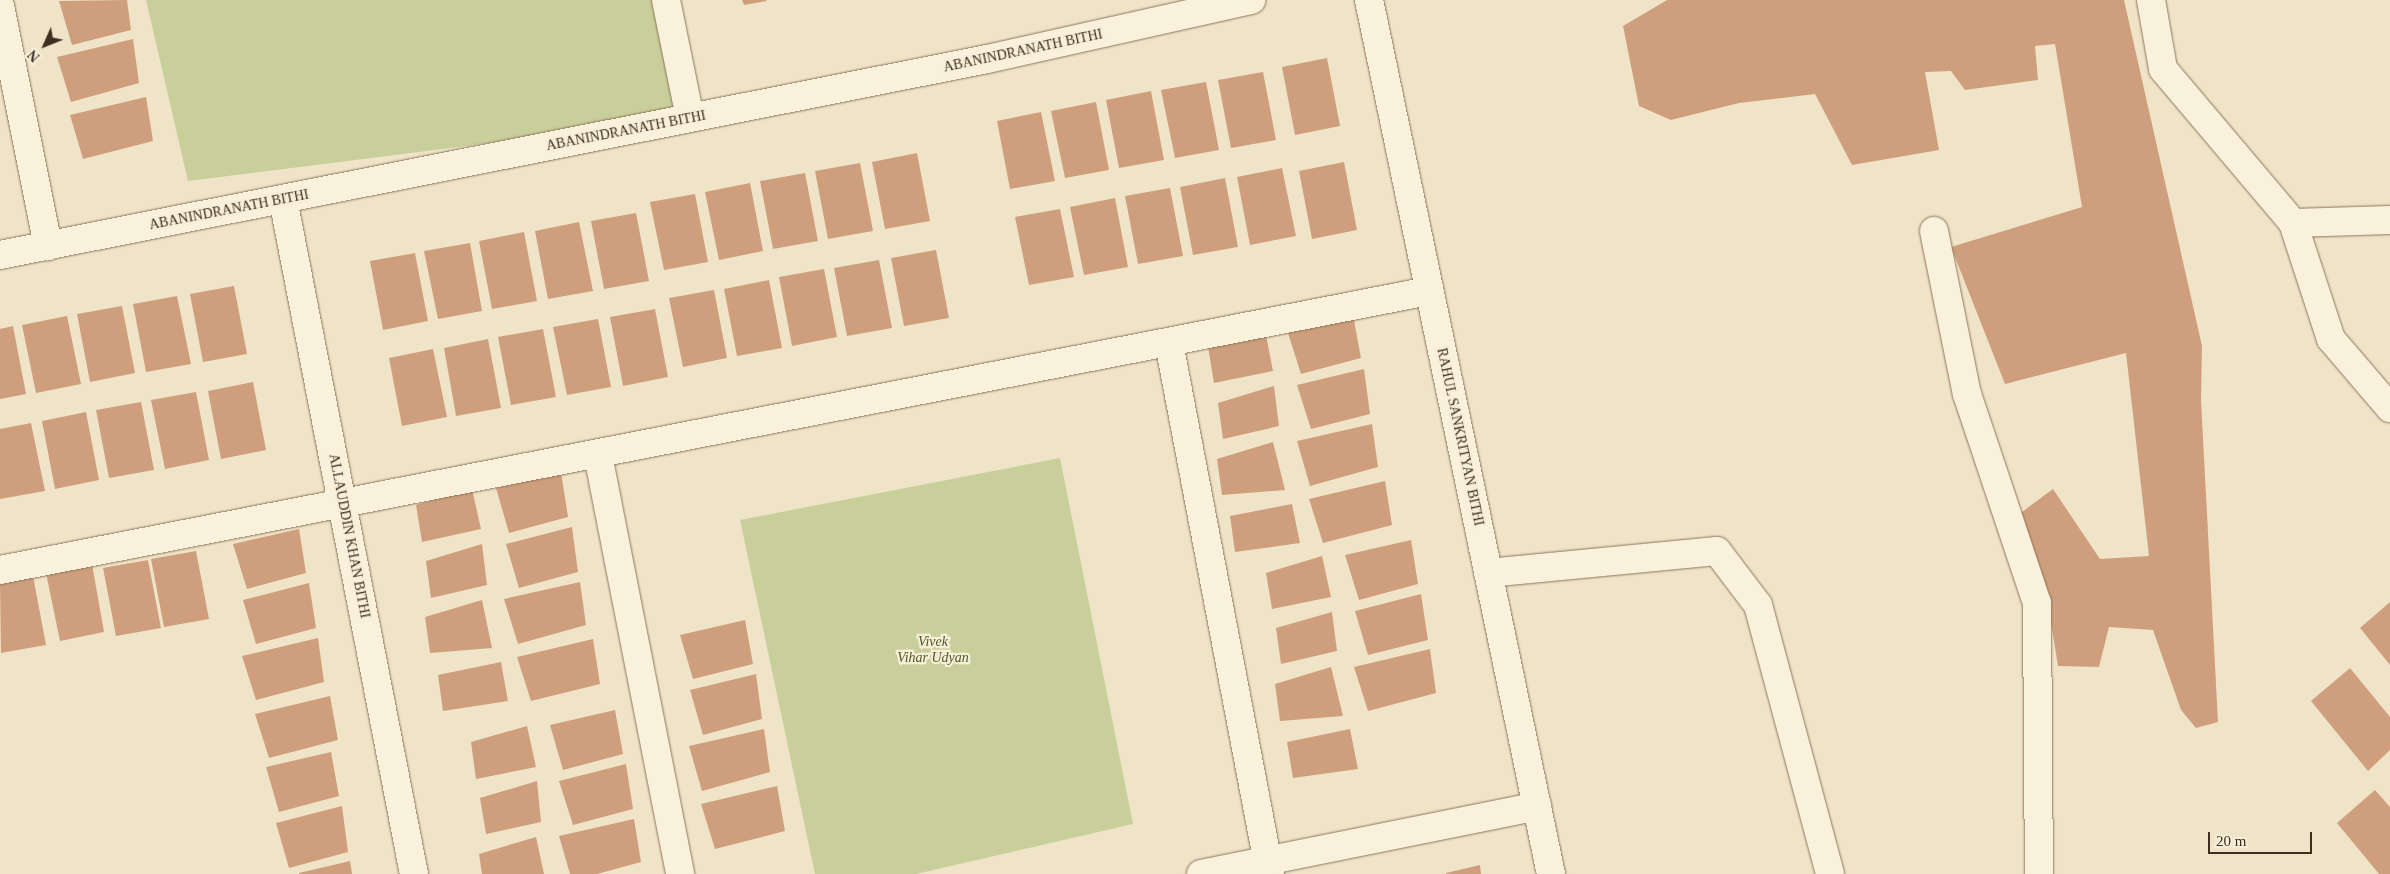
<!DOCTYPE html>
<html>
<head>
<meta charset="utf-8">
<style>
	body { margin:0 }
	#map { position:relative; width:2390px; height:874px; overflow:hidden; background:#f0e4c8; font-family:"Times New Roman",serif }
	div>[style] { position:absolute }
	.green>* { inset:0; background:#c9cf9b }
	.building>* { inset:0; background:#cf9f7d }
	.roads { filter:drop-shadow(0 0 1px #8d765c) drop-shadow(0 0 1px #8d765c) }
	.minor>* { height:28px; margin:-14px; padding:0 14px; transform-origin:14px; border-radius:14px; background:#faf1dc }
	span { translate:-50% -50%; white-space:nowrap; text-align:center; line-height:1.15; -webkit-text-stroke:4.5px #f7eed8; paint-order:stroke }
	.street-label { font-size:14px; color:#3d2e20 }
	.park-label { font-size:14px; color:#4d5a26; font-style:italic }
	.north { position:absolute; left:20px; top:20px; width:50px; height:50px; -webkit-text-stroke:4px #f7eed8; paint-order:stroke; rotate:226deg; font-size:14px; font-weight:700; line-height:20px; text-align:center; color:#3d2e20 }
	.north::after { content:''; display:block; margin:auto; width:18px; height:22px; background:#3d2e20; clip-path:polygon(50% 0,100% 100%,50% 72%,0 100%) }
	.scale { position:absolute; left:2208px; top:832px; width:104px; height:22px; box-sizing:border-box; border:2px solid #3d2e20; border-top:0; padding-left:6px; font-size:15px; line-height:18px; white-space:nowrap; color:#3d2e20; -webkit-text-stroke:4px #f7eed8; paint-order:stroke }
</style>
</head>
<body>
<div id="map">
	<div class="green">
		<div style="clip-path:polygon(146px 0,666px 0,690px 118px,188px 181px)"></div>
		<div style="clip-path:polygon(1060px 458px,1133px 824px,916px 874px,815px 874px,740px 520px)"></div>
	</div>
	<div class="building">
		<div style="clip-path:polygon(127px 0,131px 30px,72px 45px,59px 1px)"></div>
		<div style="clip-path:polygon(742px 0,766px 0,767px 1px,744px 5px)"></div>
		<div style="clip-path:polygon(1667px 0,2124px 0,2202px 346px,2201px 400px,2218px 722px,2196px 728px,2181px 710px,2153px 630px,2109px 627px,2099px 667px,2058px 666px,2046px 591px,2018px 515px,2053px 489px,2100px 559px,2149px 556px,2126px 353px,2005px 384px,1951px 247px,2082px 207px,2055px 44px,2035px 46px,2038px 80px,1965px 90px,1951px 71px,1925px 72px,1939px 150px,1852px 165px,1815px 94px,1739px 103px,1671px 120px,1639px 106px,1623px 26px)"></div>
		<div style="clip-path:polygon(133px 39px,139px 83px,71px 102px,57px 57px)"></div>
		<div style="clip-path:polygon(1327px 58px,1340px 126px,1295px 135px,1282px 67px)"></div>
		<div style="clip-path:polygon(1263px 72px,1276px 140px,1231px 148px,1218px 80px)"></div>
		<div style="clip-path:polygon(1206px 82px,1219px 150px,1175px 158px,1161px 90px)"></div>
		<div style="clip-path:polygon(1151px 91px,1164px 160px,1119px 168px,1106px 100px)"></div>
		<div style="clip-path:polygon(146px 97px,153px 141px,83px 159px,70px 115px)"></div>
		<div style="clip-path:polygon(1096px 102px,1109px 170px,1065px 178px,1051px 111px)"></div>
		<div style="clip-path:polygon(1041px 112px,1055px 181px,1010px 189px,997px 121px)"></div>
		<div style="clip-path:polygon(917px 153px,930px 221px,885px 229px,872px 162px)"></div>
		<div style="clip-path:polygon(1344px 162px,1357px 230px,1312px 239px,1299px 171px)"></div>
		<div style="clip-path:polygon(860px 163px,873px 231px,828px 239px,815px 171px)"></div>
		<div style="clip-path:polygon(1282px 168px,1296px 236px,1250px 245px,1237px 177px)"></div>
		<div style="clip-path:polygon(805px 173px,818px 241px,773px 249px,760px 181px)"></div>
		<div style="clip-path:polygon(1225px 178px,1238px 247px,1193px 255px,1180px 187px)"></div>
		<div style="clip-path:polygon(750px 183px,763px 251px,719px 260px,705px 192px)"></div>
		<div style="clip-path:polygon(1170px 188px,1183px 256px,1138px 264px,1125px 196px)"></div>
		<div style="clip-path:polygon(695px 194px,708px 262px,664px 270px,650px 202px)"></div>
		<div style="clip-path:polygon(1115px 198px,1128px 267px,1084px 275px,1070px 207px)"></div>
		<div style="clip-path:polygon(1060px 209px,1074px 277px,1029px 285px,1015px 217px)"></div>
		<div style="clip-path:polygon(636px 213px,649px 281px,604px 289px,591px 221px)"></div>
		<div style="clip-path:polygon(579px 222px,593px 291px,548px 299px,535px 231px)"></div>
		<div style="clip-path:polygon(524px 232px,537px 301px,492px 309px,479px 241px)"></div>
		<div style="clip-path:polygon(470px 243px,482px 311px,438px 319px,424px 251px)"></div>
		<div style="clip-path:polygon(936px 250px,949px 318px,904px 326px,891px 258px)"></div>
		<div style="clip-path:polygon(415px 253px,428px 321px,383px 330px,370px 261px)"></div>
		<div style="clip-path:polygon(879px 260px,892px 328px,847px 336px,834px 268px)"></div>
		<div style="clip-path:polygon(824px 269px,837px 337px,792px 346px,779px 277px)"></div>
		<div style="clip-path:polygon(769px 280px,782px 348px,737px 356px,724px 289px)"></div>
		<div style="clip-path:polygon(234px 286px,247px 354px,203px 362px,190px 294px)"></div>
		<div style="clip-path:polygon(714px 290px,727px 358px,683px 367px,669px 298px)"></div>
		<div style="clip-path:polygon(177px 296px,191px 364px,146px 372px,133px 304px)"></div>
		<div style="clip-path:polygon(122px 306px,135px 373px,90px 382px,77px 314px)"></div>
		<div style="clip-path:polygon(655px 309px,668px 377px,623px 386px,610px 317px)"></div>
		<div style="clip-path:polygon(1353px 315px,1361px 358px,1301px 374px,1287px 330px)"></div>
		<div style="clip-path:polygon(67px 316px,81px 384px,36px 393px,22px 325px)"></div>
		<div style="clip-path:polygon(598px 319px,611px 387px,567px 395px,553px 327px)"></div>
		<div style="clip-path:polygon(13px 326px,26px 394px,0 399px,0 329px)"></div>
		<div style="clip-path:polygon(543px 329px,556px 397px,511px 405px,498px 337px)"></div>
		<div style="clip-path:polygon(1265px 330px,1273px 371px,1214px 383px,1208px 347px)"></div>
		<div style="clip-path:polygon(488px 339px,501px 408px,456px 416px,444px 348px)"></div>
		<div style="clip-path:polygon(433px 349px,447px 417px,402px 426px,389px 358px)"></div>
		<div style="clip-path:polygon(1364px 369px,1370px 414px,1311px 429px,1297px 385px)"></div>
		<div style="clip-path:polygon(253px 382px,266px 450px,221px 459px,208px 391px)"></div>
		<div style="clip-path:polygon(1274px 386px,1279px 426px,1223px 439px,1218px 403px)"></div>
		<div style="clip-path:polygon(196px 392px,209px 460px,165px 469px,151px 400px)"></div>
		<div style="clip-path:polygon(141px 402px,154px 470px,109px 478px,96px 410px)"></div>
		<div style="clip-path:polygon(86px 412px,99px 480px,55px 489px,42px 421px)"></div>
		<div style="clip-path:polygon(31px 423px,45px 491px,0 499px,0 429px)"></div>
		<div style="clip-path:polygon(1372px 424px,1378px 467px,1310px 486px,1297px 441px)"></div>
		<div style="clip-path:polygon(1273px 442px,1285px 490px,1222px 495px,1217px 459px)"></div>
		<div style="clip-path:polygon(561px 472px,568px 517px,509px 533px,496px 488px)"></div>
		<div style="clip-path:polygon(1385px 481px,1392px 525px,1323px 543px,1309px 499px)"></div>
		<div style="clip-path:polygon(472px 489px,481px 529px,422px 542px,416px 505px)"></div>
		<div style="clip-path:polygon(1292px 504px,1300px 543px,1235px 552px,1230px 516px)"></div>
		<div style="clip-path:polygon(572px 527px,578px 572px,519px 588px,506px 544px)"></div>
		<div style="clip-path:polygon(299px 529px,306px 573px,247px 589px,233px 544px)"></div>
		<div style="clip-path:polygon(1411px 540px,1418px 584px,1359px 600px,1345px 555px)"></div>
		<div style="clip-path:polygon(482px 544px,487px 585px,431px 598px,426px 561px)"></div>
		<div style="clip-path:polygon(196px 551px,209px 619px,164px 627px,151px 559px)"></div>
		<div style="clip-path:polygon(1322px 556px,1331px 597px,1272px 609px,1266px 573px)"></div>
		<div style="clip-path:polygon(148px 560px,161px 628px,116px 636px,103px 568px)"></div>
		<div style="clip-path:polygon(92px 564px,104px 632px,60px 641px,46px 573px)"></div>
		<div style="clip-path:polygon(33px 576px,46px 645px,1px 653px,0 583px)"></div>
		<div style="clip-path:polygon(580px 582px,586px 625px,518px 644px,504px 599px)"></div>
		<div style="clip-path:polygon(309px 583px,316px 628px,256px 644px,243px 600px)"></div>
		<div style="clip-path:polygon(1421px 594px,1428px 640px,1368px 655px,1355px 611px)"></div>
		<div style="clip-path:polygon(482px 600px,492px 648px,430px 653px,425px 617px)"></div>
		<div style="clip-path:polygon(2390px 602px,2390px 665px,2360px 628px)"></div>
		<div style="clip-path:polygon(1332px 612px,1337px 651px,1281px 664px,1276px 628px)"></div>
		<div style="clip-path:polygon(745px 620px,753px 664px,693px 679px,680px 635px)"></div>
		<div style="clip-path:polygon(318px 638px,324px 682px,256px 700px,242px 656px)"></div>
		<div style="clip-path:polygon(593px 639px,600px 684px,531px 701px,517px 657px)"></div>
		<div style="clip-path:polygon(1430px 649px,1436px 693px,1368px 711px,1354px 667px)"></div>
		<div style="clip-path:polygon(501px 662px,508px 701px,443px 711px,438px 675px)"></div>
		<div style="clip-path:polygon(1331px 667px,1343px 716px,1280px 721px,1275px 684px)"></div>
		<div style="clip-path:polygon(2350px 668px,2390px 717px,2390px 750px,2368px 771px,2311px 701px)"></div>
		<div style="clip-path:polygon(756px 674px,762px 719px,703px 735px,690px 690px)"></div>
		<div style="clip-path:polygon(330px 696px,338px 740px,269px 758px,255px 714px)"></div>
		<div style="clip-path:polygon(615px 710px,623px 754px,563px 770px,550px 725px)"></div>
		<div style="clip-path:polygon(527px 726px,536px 767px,476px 779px,471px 742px)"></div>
		<div style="clip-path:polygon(764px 729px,770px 772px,702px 791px,689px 746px)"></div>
		<div style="clip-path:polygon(1350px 729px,1358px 769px,1293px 778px,1287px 742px)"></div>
		<div style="clip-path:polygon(331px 752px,339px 796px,279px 812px,266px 767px)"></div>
		<div style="clip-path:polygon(626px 764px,633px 809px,573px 825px,559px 781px)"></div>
		<div style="clip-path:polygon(537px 781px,541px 822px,486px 834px,480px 798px)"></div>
		<div style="clip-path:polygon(777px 786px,785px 831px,715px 849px,701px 804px)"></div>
		<div style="clip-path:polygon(2375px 790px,2390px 807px,2390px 874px,2379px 874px,2337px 823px)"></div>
		<div style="clip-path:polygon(342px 806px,348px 852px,289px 868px,276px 823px)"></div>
		<div style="clip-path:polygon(634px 819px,641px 862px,597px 874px,570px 874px,559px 836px)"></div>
		<div style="clip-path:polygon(536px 837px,544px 874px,482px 874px,479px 854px)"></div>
		<div style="clip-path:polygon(350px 861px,352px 874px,299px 874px,299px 873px)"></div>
		<div style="clip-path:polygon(1480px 865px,1481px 874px,1446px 874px,1446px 873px)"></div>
	</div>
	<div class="roads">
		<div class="minor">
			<div style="left:666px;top:0;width:120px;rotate:78.5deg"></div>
			<div style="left:1369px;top:0;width:893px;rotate:78.24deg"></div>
			<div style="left:2151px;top:0;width:70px;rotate:80.1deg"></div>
			<div style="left:2163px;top:69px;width:202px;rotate:49.8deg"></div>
			<div style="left:2293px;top:223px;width:122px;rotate:71.9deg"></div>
			<div style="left:2331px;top:339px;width:91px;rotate:49.5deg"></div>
			<div style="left:0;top:6px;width:245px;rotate:78.7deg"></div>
			<div style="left:283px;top:199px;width:688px;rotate:79.02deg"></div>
			<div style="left:2293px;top:223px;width:97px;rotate:-1.8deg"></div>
			<div style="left:1934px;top:231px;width:166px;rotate:78.6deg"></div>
			<div style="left:1967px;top:394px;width:220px;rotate:71.5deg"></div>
			<div style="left:2037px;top:603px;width:271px;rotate:89.6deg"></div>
			<div style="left:0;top:255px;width:1006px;rotate:-11.23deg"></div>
			<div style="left:987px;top:59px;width:271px;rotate:-12.6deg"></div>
			<div style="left:1169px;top:343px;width:541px;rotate:79.23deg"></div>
			<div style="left:598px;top:455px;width:427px;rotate:78.9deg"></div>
			<div style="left:0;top:570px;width:1456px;rotate:-11.05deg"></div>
			<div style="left:1488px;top:573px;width:230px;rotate:-5.5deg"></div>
			<div style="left:1717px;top:551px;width:68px;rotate:52.8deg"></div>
			<div style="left:1758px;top:605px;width:278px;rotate:75deg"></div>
			<div style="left:1201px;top:874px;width:343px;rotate:-11.4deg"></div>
		</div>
	</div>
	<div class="street-label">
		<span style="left:1023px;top:51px;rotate:-12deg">ABANINDRANATH BITHI</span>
		<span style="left:626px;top:131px;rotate:-11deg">ABANINDRANATH BITHI</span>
		<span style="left:229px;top:210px;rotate:-11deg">ABANINDRANATH BITHI</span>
		<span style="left:1460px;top:437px;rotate:78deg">RAHUL SANKRITYAN BITHI</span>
		<span style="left:349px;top:536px;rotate:79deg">ALLAUDDIN KHAN BITHI</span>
	</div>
	<div class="park-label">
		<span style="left:933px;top:650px">Vivek<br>Vihar Udyan</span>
	</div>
	<div class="north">N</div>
	<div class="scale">20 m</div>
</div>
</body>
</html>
